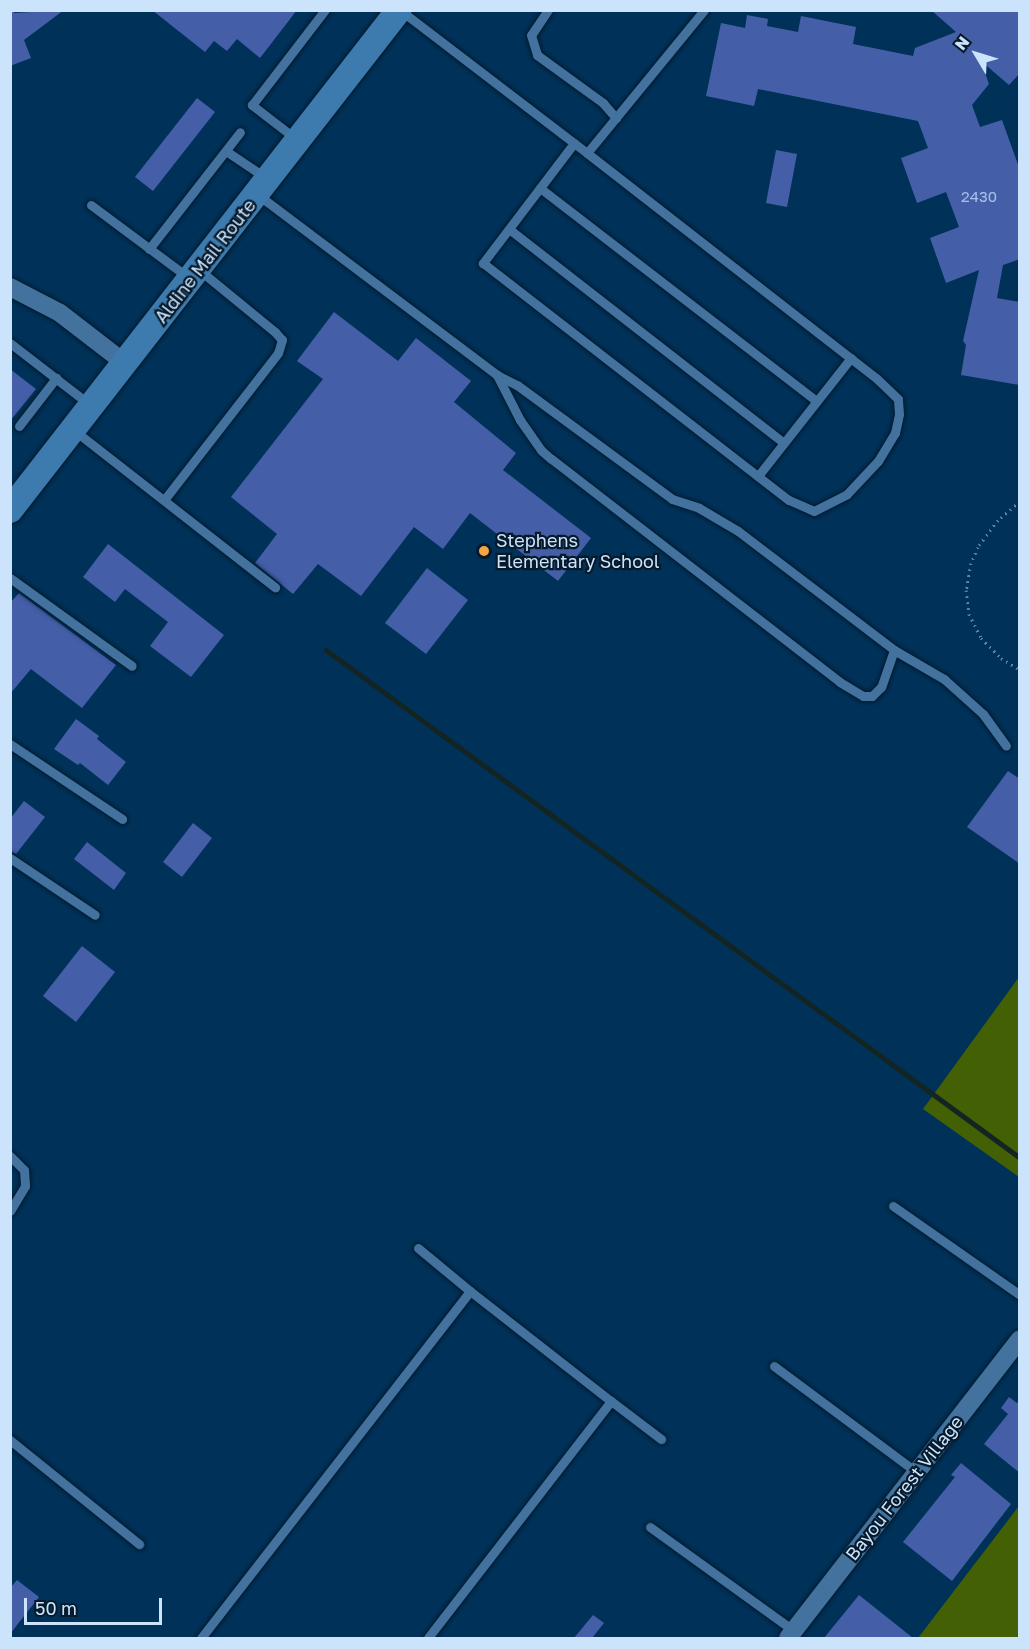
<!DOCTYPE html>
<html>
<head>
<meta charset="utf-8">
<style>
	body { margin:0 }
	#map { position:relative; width:1030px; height:1649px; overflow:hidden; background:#003259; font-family:"Golos Text",sans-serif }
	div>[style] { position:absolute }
	.green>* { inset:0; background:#436005 }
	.stream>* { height:5px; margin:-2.5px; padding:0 2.5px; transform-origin:2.5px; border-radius:2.5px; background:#132523 }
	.building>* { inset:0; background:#445ea7 }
	.path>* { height:3px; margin-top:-1.5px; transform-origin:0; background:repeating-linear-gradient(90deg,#5d84a4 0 1.5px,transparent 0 6px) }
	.roads { filter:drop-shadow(0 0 2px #021a2e) drop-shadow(0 0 2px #021a2e) }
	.service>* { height:9px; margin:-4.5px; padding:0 4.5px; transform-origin:4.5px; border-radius:4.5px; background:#42729d }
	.minor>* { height:18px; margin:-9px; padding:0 9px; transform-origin:9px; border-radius:9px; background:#42729d }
	.secondary>* { height:26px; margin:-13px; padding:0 13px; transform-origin:13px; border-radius:13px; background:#3d7aad }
	.dots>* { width:16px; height:16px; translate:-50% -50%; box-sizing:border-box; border:3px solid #061a2b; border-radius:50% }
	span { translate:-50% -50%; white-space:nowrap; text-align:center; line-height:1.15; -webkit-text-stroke:4.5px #061a2b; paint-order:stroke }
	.number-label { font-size:15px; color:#a9c2e7 }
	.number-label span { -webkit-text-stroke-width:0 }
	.street-label { font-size:18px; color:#cbe4fc }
	.poi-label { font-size:18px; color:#cbe4fc }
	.left { translate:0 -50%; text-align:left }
	.frame { position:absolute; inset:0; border:12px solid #cbe4fc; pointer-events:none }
	.north { position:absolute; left:946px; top:24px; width:60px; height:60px; -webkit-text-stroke:4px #061a2b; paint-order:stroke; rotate:308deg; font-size:16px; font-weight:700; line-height:24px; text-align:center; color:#cbe4fc }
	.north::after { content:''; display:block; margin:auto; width:21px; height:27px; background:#cbe4fc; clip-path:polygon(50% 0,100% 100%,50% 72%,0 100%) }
	.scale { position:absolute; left:24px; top:1598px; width:138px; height:27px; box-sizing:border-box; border:3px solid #cbe4fc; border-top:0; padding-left:8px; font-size:18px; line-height:21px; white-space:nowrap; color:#cbe4fc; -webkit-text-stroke:4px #061a2b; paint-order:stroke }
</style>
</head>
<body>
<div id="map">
	<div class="green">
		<div style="clip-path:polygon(1019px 977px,1020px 1177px,1019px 1177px,923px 1109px)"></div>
		<div style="clip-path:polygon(1019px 1506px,1019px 1638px,918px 1638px)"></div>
	</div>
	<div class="stream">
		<div style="left:326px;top:650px;width:860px;rotate:36.2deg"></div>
	</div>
	<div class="building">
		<div style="clip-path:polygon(10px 10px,15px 13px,64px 10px,24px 40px,31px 58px,10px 66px)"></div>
		<div style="clip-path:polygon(152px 10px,297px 10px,260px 58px,237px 39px,227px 51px,214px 41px,205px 52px)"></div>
		<div style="clip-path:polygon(931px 10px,1020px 10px,1020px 73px,1009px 85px,981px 61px,989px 84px,972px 105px,980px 127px,1002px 120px,1020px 170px,1020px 259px,1003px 265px,997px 298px,1020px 302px,1020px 385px,961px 375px,966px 345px,963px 341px,979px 270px,946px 283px,930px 238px,959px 227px,946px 192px,917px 203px,901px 158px,928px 148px,918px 121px,758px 89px,754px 106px,706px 96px,721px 23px,745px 28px,747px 15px,768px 19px,767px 26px,798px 32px,801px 16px,856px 27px,853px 44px,913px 56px,915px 48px,956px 32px)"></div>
		<div style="clip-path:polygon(197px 98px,215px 112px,153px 191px,135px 177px)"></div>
		<div style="clip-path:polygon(776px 150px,797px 154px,787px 207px,766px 203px)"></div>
		<div style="clip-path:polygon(334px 312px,398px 361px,416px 338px,471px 381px,454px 402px,516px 453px,503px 470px,591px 538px,558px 581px,470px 513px,443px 549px,414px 527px,361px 596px,318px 564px,293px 594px,255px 563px,277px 534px,231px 497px,323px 379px,297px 361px)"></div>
		<div style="clip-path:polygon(10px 369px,36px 389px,10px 421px)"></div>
		<div style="clip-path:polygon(108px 544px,224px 635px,191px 677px,150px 646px,168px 622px,125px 589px,115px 602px,83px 577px)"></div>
		<div style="clip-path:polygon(427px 568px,468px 600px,426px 654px,385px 623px)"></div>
		<div style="clip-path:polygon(19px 593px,116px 665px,82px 708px,31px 669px,10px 694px,10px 603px)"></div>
		<div style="clip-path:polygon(76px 719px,99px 736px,97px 739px,126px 762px,108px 785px,80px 763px,78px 765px,54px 749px)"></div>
		<div style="clip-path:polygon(1008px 771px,1020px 779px,1020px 864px,967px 827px)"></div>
		<div style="clip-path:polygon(24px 801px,45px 817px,16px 854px,10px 851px,10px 819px)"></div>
		<div style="clip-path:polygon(193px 823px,212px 838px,182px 877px,163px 862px)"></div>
		<div style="clip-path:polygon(87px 842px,126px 873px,114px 890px,74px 859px)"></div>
		<div style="clip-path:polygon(82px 946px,115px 972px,76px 1022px,43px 996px)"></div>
		<div style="clip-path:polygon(1009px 1397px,1017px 1403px,1020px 1399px,1020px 1473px,984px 1444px,1008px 1414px,1001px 1408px)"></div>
		<div style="clip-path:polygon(961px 1463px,1011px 1504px,952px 1581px,903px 1542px,955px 1477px,951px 1475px)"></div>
		<div style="clip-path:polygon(17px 1580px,39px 1597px,10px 1634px,10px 1588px)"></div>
		<div style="clip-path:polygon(859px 1595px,913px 1638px,824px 1638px)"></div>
		<div style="clip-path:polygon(593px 1615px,604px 1623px,592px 1638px,574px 1638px)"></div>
	</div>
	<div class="path">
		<div style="left:1020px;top:501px;width:29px;rotate:139deg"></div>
		<div style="left:998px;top:520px;width:34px;rotate:127deg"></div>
		<div style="left:978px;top:547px;width:17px;rotate:114deg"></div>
		<div style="left:971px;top:563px;width:27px;rotate:100deg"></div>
		<div style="left:966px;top:590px;width:24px;rotate:83deg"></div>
		<div style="left:969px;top:614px;width:27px;rotate:63deg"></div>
		<div style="left:981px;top:638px;width:28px;rotate:45deg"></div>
		<div style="left:1001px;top:658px;width:22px;rotate:32deg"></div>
	</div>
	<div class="roads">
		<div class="service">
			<div style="left:400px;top:10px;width:235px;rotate:37.4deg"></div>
			<div style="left:587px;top:153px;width:185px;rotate:-50.7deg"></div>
			<div style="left:548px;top:10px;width:30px;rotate:124deg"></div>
			<div style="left:531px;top:35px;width:21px;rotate:73deg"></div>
			<div style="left:537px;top:55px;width:82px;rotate:36deg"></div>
			<div style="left:603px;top:103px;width:20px;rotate:49deg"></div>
			<div style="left:296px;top:139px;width:56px;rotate:-142.3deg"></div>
			<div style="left:252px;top:105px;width:120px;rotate:-52.5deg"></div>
			<div style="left:574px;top:143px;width:151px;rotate:127.2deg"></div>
			<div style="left:483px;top:263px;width:387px;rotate:37.8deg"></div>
			<div style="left:789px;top:500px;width:27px;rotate:24deg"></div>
			<div style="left:814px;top:511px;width:37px;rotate:-27deg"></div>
			<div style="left:847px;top:494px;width:45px;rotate:-46.8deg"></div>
			<div style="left:878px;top:461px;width:33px;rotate:-59deg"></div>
			<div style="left:895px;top:433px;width:19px;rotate:-78deg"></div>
			<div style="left:899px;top:414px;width:15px;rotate:-94deg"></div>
			<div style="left:898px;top:399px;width:30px;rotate:-136deg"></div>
			<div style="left:876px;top:378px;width:366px;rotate:-142.1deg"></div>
			<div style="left:226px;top:151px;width:48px;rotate:34deg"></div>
			<div style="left:540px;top:188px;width:349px;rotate:37.6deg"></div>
			<div style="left:257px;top:194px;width:301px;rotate:37deg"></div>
			<div style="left:91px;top:205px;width:122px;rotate:36.7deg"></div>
			<div style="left:509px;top:229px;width:348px;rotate:37.9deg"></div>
			<div style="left:149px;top:249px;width:148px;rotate:-52.1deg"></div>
			<div style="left:10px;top:343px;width:100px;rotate:37.7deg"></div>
			<div style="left:497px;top:375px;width:22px;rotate:27deg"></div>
			<div style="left:517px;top:385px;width:192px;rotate:36.3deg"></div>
			<div style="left:672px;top:499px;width:28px;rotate:18deg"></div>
			<div style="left:699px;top:508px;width:45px;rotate:30.5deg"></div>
			<div style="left:738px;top:531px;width:196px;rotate:37.3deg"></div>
			<div style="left:894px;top:650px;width:39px;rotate:109deg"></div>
			<div style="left:881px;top:687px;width:13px;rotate:135deg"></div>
			<div style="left:872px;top:696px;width:9px;rotate:180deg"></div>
			<div style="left:863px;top:696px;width:27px;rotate:-149deg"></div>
			<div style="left:840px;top:682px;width:365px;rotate:-142.3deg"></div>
			<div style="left:551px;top:459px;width:13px;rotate:-138deg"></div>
			<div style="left:541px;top:450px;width:37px;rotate:-125deg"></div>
			<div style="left:520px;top:420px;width:51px;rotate:-117.1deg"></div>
			<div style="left:19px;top:426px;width:61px;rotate:-52.4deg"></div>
			<div style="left:75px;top:431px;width:254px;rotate:38deg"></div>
			<div style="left:758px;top:476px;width:150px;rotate:-51.8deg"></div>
			<div style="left:164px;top:500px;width:186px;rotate:-52.2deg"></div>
			<div style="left:278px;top:353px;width:14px;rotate:-73deg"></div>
			<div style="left:282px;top:340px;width:11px;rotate:-131deg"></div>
			<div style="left:275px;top:332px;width:99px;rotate:-140.7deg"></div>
			<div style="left:10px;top:578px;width:150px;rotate:35.8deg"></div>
			<div style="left:894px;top:650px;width:58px;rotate:30.1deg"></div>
			<div style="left:944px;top:679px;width:52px;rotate:41.9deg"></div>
			<div style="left:983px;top:714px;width:39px;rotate:54deg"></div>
			<div style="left:10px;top:744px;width:135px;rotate:33.8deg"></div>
			<div style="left:10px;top:858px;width:102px;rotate:33.8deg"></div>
			<div style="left:10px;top:1156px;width:20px;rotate:45deg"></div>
			<div style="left:24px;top:1170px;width:16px;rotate:86deg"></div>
			<div style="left:25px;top:1186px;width:29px;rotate:121deg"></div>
			<div style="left:893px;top:1206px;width:155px;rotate:35deg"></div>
			<div style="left:418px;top:1248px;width:67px;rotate:39.6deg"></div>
			<div style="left:774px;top:1366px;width:177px;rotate:36.7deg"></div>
			<div style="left:611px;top:1401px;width:63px;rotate:37.2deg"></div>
			<div style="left:10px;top:1440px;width:166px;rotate:38.9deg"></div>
			<div style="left:650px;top:1527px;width:178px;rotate:35.8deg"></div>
			<div style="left:201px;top:1638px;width:439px;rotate:-52.2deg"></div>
			<div style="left:470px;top:1291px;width:179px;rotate:38deg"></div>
			<div style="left:611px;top:1401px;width:299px;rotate:127.7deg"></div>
		</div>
		<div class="minor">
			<div style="left:10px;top:287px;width:56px;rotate:27.5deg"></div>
			<div style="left:60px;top:313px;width:82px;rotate:37.6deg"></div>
			<div style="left:788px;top:1638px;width:378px;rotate:-52.2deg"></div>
		</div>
		<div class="secondary">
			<div style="left:10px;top:510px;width:633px;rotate:-52.12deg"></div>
		</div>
	</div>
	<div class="dots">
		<div style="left:484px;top:551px;background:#f4a444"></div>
	</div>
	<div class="number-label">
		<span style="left:979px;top:197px">2430</span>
	</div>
	<div class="street-label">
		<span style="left:205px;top:261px;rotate:-52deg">Aldine Mail Route</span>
		<span style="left:904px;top:1488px;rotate:-52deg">Bayou Forest Village</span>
	</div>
	<div class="poi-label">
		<span class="left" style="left:496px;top:551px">Stephens<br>Elementary School</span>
	</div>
	<div class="frame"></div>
	<div class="north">N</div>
	<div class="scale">50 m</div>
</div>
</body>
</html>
